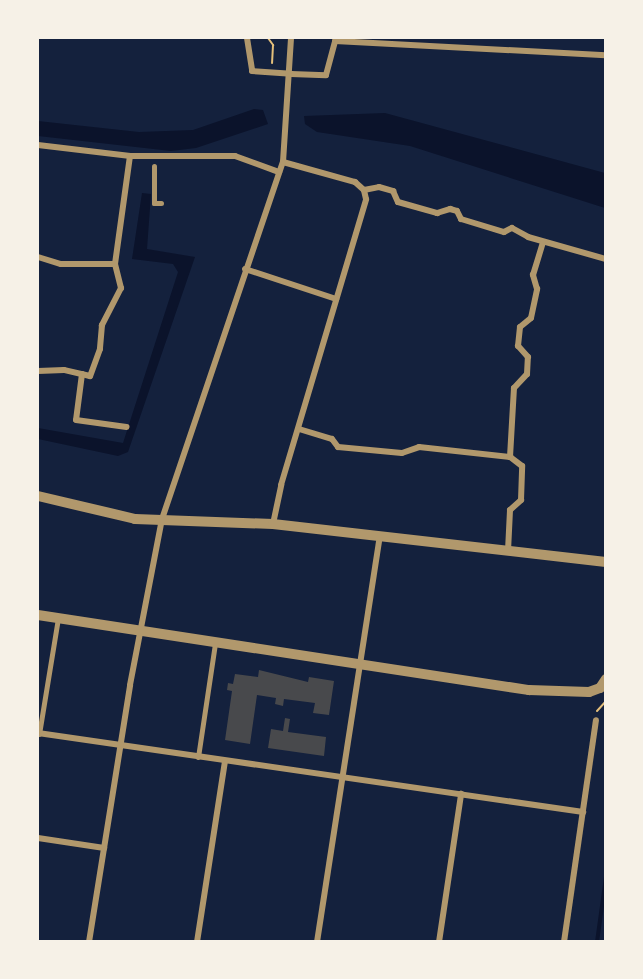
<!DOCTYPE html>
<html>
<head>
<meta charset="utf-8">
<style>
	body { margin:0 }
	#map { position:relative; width:643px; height:979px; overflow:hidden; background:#14213d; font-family:Merriweather,serif }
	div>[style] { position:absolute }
	.water>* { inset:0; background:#0b132b }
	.stream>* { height:4px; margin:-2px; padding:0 2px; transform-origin:2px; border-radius:2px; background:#0b132b }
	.building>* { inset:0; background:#48494c }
	.path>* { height:2px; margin:-1px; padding:0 1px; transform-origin:1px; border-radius:1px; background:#e5c07b }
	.pedestrian>* { height:5px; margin:-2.5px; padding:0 2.5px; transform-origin:2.5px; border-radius:2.5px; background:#b1986c }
	.minor>* { height:6px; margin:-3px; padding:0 3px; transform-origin:3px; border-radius:3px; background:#b1986c }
	.tertiary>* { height:10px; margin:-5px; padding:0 5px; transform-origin:5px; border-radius:5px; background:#b1986c }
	span { translate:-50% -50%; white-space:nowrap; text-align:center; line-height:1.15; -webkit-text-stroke:5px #f6f1e7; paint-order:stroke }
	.frame { position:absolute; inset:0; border:39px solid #f6f1e7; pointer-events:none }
</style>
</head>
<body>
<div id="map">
	<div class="water">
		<div style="clip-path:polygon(254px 109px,263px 110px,268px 124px,196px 148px,171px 151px,38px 136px,38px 121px,139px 132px,193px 130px)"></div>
		<div style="clip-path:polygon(385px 113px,605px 173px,605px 208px,410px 146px,317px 132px,305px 124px,304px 116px)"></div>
		<div style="clip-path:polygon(142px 193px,151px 194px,147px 249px,195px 257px,128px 452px,118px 456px,38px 439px,38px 428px,123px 443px,178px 272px,173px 264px,132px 259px)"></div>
	</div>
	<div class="stream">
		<div style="left:597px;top:942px;width:66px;rotate:-82.1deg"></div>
	</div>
	<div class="building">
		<div style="clip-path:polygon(259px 670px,308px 682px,309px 677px,334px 681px,329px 715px,313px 713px,315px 703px,284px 699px,283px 706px,275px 704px,276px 698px,257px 695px,250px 744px,225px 740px,232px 691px,227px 690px,228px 683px,233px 684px,235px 674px,258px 677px)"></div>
		<div style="clip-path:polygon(285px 718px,290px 719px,288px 732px,326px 737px,324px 756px,268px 748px,271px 729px,283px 731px)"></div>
	</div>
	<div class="path">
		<div style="left:268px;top:38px;width:9px;rotate:54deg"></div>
		<div style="left:273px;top:45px;width:18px;rotate:93deg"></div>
		<div style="left:597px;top:711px;width:13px;rotate:-48deg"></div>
	</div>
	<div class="pedestrian">
		<div style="left:154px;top:166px;width:37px;rotate:90deg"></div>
		<div style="left:154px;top:203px;width:7px"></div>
		<div style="left:39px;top:734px;width:118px;rotate:-80.7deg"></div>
		<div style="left:198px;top:757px;width:115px;rotate:-81.5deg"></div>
	</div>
	<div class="minor">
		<div style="left:247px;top:38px;width:33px;rotate:81deg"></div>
		<div style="left:252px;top:71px;width:39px;rotate:4deg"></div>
		<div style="left:291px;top:74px;width:35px;rotate:2deg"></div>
		<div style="left:326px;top:75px;width:35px;rotate:-75deg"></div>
		<div style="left:335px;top:41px;width:271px;rotate:3deg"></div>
		<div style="left:38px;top:145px;width:93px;rotate:6.8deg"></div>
		<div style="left:130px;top:156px;width:105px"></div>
		<div style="left:235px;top:156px;width:47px;rotate:20deg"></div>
		<div style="left:283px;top:162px;width:75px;rotate:15.5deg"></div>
		<div style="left:355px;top:182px;width:12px;rotate:42deg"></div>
		<div style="left:364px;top:190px;width:15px;rotate:-11deg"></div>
		<div style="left:379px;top:187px;width:15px;rotate:16deg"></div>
		<div style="left:393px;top:191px;width:12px;rotate:66deg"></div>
		<div style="left:398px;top:202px;width:41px;rotate:15.8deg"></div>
		<div style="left:437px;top:213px;width:14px;rotate:-17deg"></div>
		<div style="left:450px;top:209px;width:7px;rotate:16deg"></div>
		<div style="left:457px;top:211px;width:9px;rotate:63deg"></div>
		<div style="left:461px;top:219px;width:45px;rotate:16.8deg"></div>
		<div style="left:504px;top:232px;width:9px;rotate:-27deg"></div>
		<div style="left:512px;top:228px;width:18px;rotate:29deg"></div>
		<div style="left:528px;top:237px;width:81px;rotate:15.8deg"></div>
		<div style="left:38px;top:257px;width:24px;rotate:17deg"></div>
		<div style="left:61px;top:264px;width:54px"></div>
		<div style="left:115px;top:264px;width:25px;rotate:76deg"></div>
		<div style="left:121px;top:288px;width:42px;rotate:117.2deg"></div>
		<div style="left:102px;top:325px;width:24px;rotate:95deg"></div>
		<div style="left:100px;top:349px;width:29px;rotate:110deg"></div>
		<div style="left:90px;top:376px;width:27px;rotate:-167deg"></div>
		<div style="left:64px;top:370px;width:26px;rotate:178deg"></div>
		<div style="left:115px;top:264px;width:109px;rotate:-82.1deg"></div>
		<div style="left:245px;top:269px;width:96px;rotate:18.2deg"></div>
		<div style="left:82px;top:374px;width:46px;rotate:97.4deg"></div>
		<div style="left:76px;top:420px;width:51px;rotate:7.8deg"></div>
		<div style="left:299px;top:429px;width:34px;rotate:17deg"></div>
		<div style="left:332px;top:439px;width:10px;rotate:53deg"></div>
		<div style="left:338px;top:447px;width:64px;rotate:5.4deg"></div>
		<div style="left:402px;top:453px;width:18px;rotate:-19deg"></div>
		<div style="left:419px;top:447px;width:92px;rotate:6.3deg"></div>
		<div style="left:273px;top:524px;width:40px;rotate:-78deg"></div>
		<div style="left:281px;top:485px;width:298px;rotate:-73.4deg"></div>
		<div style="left:366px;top:199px;width:9px;rotate:-103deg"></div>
		<div style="left:508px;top:551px;width:41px;rotate:-87.2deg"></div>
		<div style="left:510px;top:510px;width:15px;rotate:-42deg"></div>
		<div style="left:521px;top:500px;width:34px;rotate:-88deg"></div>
		<div style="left:522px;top:466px;width:15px;rotate:-143deg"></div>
		<div style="left:510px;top:457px;width:69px;rotate:-86.7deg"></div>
		<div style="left:514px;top:388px;width:19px;rotate:-47deg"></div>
		<div style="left:527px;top:374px;width:17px;rotate:-87deg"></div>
		<div style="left:528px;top:357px;width:15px;rotate:-132deg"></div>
		<div style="left:518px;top:346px;width:19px;rotate:-84deg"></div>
		<div style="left:520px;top:327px;width:14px;rotate:-39deg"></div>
		<div style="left:531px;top:318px;width:30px;rotate:-78deg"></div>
		<div style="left:537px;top:289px;width:15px;rotate:-106deg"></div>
		<div style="left:533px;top:275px;width:34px;rotate:-73deg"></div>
		<div style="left:38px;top:733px;width:551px;rotate:8.25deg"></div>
		<div style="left:38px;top:838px;width:67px;rotate:8.6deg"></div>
		<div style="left:89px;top:942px;width:260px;rotate:-80.9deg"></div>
		<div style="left:130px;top:685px;width:169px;rotate:-79.1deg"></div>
		<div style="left:162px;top:519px;width:377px;rotate:-71.3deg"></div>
		<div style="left:283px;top:162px;width:124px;rotate:-86.3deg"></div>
		<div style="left:197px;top:942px;width:183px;rotate:-81.2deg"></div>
		<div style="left:317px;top:942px;width:411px;rotate:-81.2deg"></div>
		<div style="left:439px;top:942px;width:150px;rotate:-81.5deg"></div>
		<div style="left:564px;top:942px;width:224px;rotate:-81.8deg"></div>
	</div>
	<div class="tertiary">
		<div style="left:38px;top:496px;width:100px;rotate:13.3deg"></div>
		<div style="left:135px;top:519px;width:138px;rotate:2.1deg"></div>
		<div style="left:273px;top:524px;width:335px;rotate:6.5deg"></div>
		<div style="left:38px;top:615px;width:497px;rotate:8.7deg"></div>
		<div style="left:529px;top:690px;width:60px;rotate:1.9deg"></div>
		<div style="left:589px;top:692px;width:12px;rotate:-20deg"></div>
		<div style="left:600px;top:688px;width:11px;rotate:-56deg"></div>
	</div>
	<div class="frame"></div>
</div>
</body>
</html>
